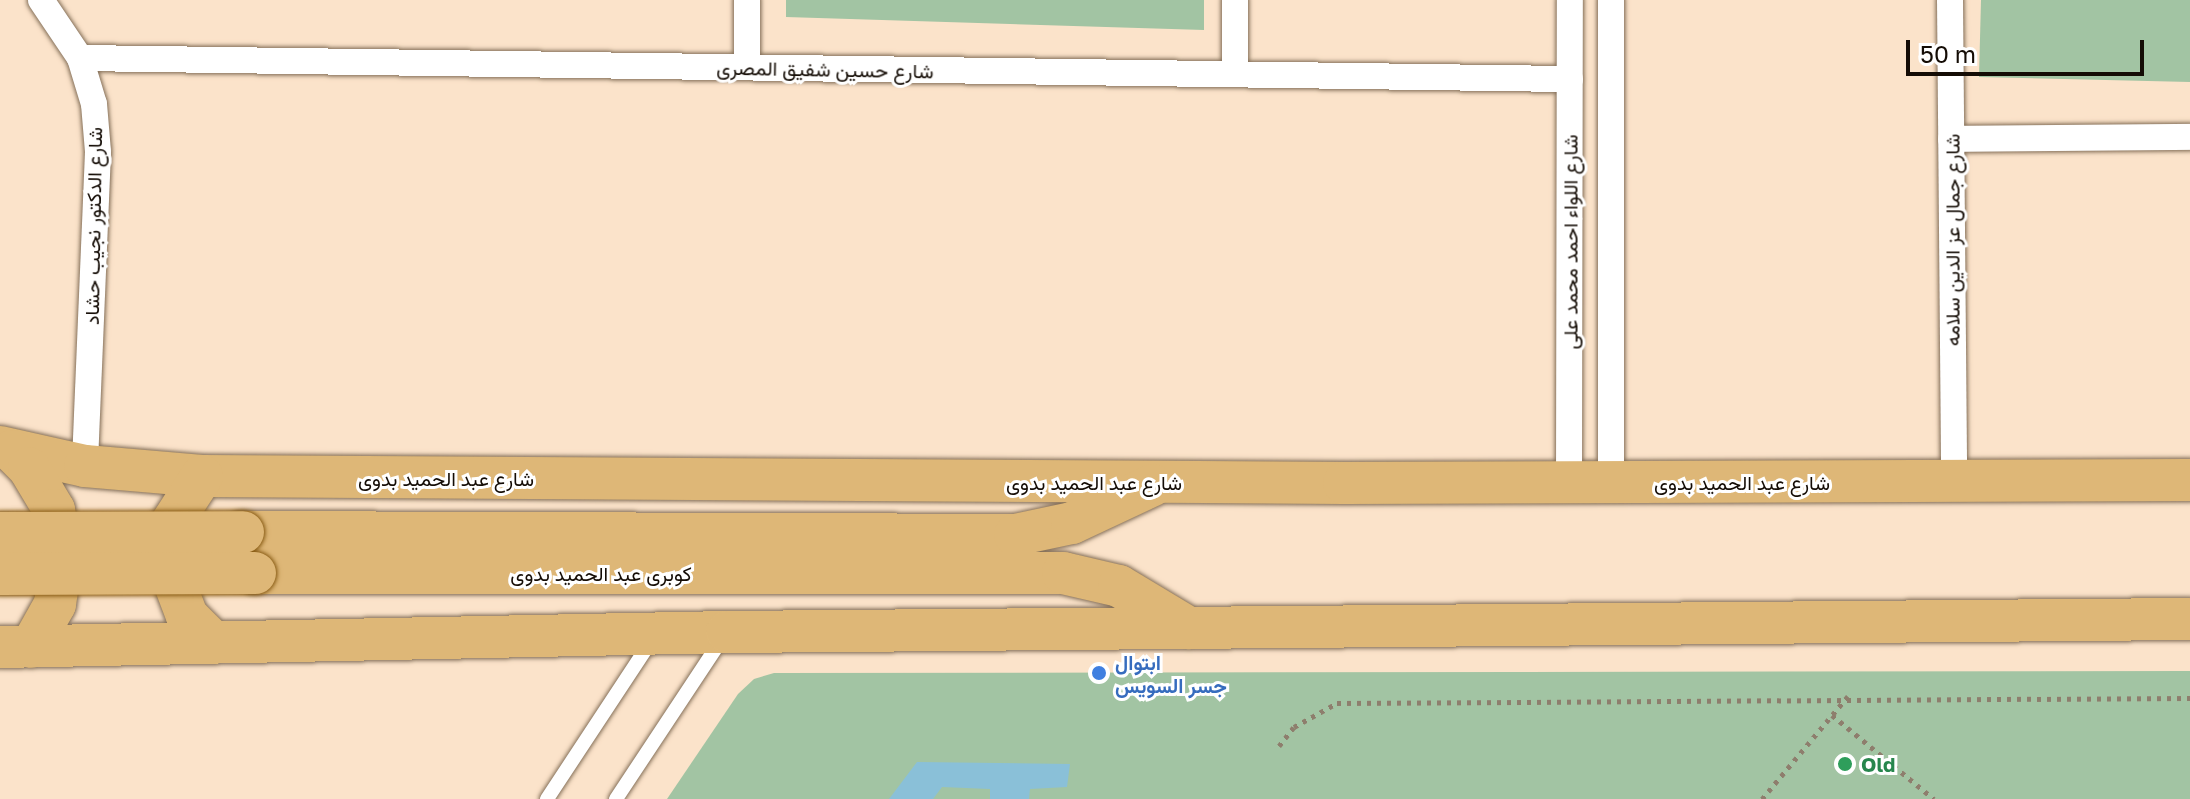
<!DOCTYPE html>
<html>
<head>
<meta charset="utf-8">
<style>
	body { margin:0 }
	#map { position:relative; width:2190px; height:799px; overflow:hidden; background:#fbe3ca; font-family:"Golos Text",Vazirmatn,sans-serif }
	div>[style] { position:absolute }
	.green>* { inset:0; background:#a2c4a3 }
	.water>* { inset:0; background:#8ac0d8 }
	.path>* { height:5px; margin-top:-2.5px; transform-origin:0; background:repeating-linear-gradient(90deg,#8e7e6d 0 4px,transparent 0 10px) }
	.roads { filter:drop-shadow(0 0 2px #857059) drop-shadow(0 0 2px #857059) }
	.lane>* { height:14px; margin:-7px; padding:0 7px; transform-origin:7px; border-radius:7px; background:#fff }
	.street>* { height:26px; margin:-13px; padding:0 13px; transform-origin:13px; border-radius:13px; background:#fff }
	.primary>* { height:42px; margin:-21px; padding:0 21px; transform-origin:21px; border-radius:21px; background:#deb777 }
	.bridges { filter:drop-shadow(0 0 2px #895c15) drop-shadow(0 0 2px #895c15) }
	.primary-bridge>* { height:42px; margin:-21px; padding:0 21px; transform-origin:21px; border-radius:21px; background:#deb777 }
	.dots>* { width:22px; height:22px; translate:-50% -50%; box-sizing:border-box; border:4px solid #fff; border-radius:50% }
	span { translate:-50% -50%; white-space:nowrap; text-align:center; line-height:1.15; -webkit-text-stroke:6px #fff; paint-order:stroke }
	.street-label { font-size:20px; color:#140c05 }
	.shop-label { font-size:20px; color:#366cbe; font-weight:700 }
	.left { translate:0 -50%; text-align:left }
	.leisure-label { font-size:20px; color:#27864d; font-weight:700 }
	.scale { position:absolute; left:1906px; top:40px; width:238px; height:36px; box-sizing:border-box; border:4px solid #140c05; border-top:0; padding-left:10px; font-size:24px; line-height:28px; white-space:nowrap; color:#140c05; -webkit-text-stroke:6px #fff; paint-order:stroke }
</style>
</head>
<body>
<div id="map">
	<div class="green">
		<div style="clip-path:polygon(786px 0,1204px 0,1204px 30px,786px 17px)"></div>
		<div style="clip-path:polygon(1981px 0,2190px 0,2190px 82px,1979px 77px)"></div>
		<div style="clip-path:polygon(2190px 671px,2190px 799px,667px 799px,738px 694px,754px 679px,774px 673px)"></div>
	</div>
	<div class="water">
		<div style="clip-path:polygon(917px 762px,1070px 764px,1067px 787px,1030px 789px,1029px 799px,990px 799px,990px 789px,942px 787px,933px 799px,889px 799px)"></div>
	</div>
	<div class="path">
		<div style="left:1832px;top:715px;width:132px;rotate:39.5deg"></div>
		<div style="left:1279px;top:746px;width:24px;rotate:-52deg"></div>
		<div style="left:1294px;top:727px;width:49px;rotate:-29.2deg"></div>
		<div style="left:1337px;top:703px;width:853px;rotate:-0.34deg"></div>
		<div style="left:1762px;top:799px;width:134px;rotate:-50.1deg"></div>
	</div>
	<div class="roads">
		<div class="lane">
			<div style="left:547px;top:799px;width:189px;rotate:-56.6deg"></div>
			<div style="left:616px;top:799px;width:192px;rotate:-56.5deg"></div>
		</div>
		<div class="street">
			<div style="left:41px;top:0;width:70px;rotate:56.1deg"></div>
			<div style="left:80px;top:58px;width:48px;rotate:73.1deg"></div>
			<div style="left:94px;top:104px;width:48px;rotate:85.2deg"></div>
			<div style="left:98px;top:152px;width:314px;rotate:92.4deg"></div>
			<div style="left:747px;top:0;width:67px;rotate:90deg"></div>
			<div style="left:1235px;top:0;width:74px;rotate:90deg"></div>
			<div style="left:1950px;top:0;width:481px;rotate:89.5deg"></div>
			<div style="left:80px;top:58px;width:1490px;rotate:0.81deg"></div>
			<div style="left:1951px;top:139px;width:239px;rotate:-0.5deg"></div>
			<div style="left:1569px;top:483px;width:483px;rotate:-89.9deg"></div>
			<div style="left:1611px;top:483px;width:483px;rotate:-90deg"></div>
		</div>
		<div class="primary">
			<div style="left:0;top:447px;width:87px;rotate:12.6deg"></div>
			<div style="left:85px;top:466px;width:117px;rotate:4.9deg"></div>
			<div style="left:202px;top:476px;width:1142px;rotate:0.35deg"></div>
			<div style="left:1344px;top:483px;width:846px;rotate:-0.2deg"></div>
			<div style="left:12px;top:451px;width:24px;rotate:45deg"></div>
			<div style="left:29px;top:468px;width:49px;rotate:59.2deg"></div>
			<div style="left:54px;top:510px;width:48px;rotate:80.3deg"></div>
			<div style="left:62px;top:557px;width:48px;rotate:98.5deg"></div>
			<div style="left:55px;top:604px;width:49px;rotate:119.2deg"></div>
			<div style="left:202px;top:476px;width:57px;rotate:122.9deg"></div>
			<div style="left:171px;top:524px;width:39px;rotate:96deg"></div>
			<div style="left:167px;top:563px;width:57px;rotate:69.3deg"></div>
			<div style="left:187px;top:616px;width:38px;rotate:45deg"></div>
			<div style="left:243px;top:532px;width:772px;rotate:0.22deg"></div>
			<div style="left:1015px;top:535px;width:58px;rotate:-11.9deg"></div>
			<div style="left:1072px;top:523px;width:89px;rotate:-25.1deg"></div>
			<div style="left:255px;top:573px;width:808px"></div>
			<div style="left:1063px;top:573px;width:57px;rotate:13.1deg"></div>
			<div style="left:1119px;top:586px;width:82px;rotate:31deg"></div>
			<div style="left:0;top:647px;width:727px;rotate:-1.18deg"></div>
			<div style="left:727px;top:632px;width:1463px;rotate:-0.51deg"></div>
		</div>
	</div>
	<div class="bridges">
		<div class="primary-bridge">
			<div style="left:0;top:533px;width:243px;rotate:-0.2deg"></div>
			<div style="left:0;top:574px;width:255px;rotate:-0.2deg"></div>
		</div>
	</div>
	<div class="dots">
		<div style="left:1099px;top:673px;background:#3f7fe0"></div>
		<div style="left:1845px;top:764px;background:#2e9e5b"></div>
	</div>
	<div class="street-label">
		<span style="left:825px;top:69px;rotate:1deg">شارع حسين شفيق المصرى</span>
		<span style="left:93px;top:226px;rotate:-89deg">شارع الدكتور نجيب حشاد</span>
		<span style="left:1952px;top:240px;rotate:-90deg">شارع جمال عز الدين سلامه</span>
		<span style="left:1570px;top:242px;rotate:-90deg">شارع اللواء احمد محمد على</span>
		<span style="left:446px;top:478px">شارع عبد الحميد بدوى</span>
		<span style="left:1094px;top:482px">شارع عبد الحميد بدوى</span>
		<span style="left:1742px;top:482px">شارع عبد الحميد بدوى</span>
		<span style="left:601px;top:573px">كوبرى عبد الحميد بدوى</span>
	</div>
	<div class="shop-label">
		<span class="left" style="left:1115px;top:674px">ابتوال<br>جسر السويس</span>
	</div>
	<div class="leisure-label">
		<span class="left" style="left:1861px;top:764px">Old</span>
	</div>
	<div class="scale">50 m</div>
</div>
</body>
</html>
